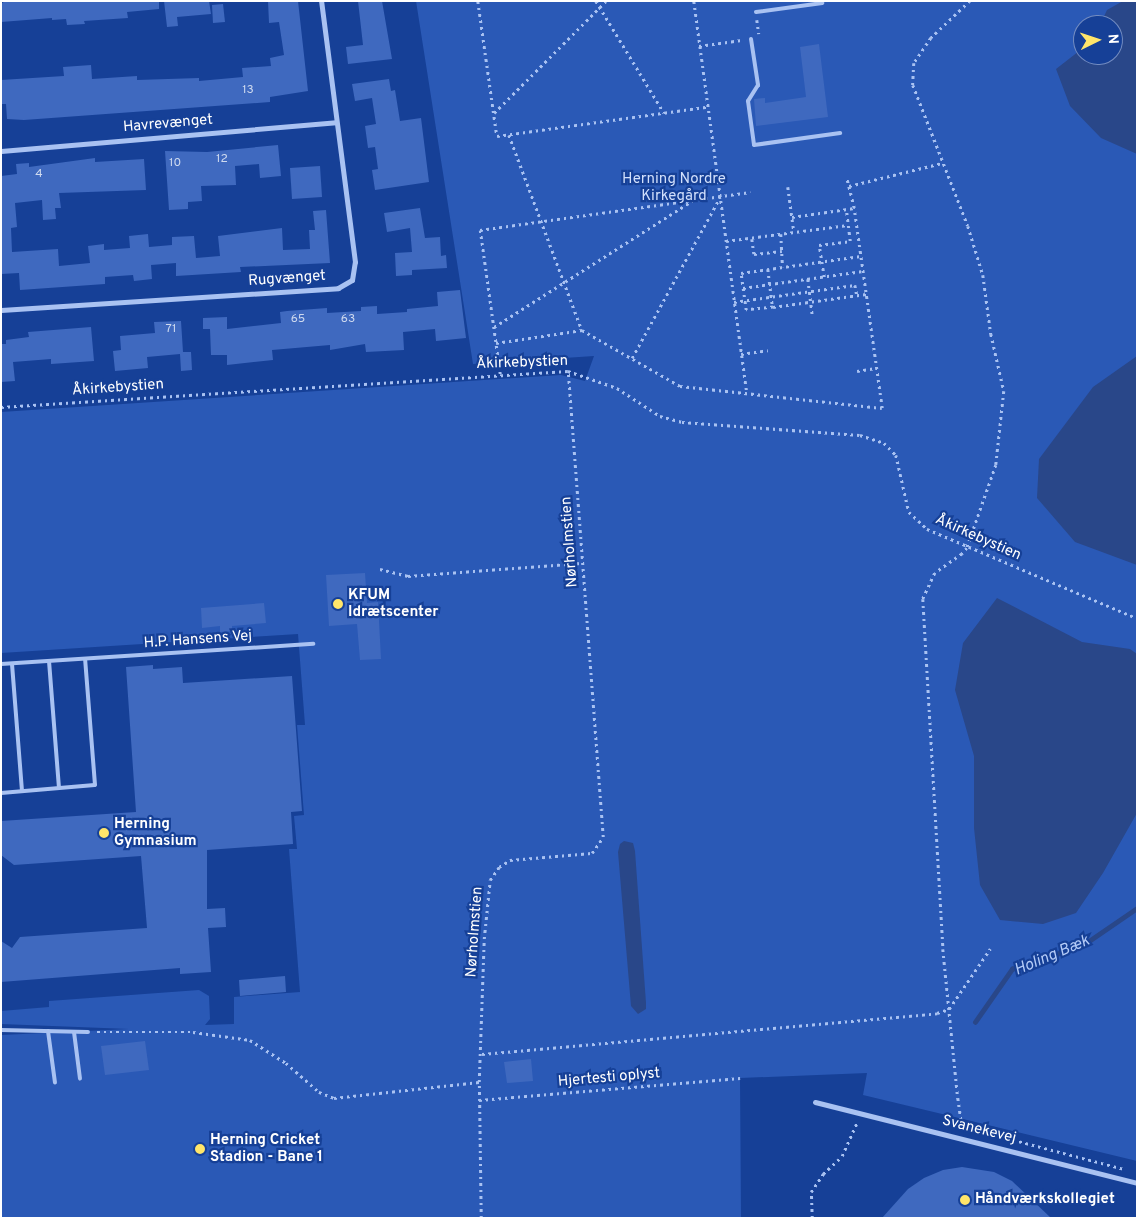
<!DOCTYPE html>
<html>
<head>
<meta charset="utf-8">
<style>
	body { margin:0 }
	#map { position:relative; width:1138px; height:1219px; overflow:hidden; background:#164097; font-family:Overpass,sans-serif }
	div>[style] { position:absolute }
	.green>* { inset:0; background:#2a59b6 }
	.water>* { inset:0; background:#294789 }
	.stream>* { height:4.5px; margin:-2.25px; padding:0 2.25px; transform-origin:2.25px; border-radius:2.25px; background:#294789 }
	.building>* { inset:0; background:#3f69bf }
	.path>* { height:2.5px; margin-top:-1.25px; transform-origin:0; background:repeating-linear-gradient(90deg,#a9c2f2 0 2.5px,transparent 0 6.5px) }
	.service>* { height:4px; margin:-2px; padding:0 2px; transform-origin:2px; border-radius:2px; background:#a9c2f2 }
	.minor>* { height:5px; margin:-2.5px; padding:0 2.5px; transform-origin:2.5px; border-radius:2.5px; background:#a9c2f2 }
	.dots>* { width:14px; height:14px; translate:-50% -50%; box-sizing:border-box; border:2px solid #164097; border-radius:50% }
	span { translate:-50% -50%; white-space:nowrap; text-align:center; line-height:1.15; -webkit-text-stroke:4.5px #164097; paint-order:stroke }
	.number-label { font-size:12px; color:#cfdaef }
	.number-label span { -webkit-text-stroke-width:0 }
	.street-label { font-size:15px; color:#fff }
	.park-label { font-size:15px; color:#d1dffc }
	.poi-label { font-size:15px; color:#fff; font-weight:700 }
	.left { translate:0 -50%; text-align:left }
	.water-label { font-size:16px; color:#b5ccf8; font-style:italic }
	.frame { position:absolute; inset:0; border:2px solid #fff; pointer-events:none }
	.north { position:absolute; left:1073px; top:15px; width:50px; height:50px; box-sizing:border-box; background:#164097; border:1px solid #738cc1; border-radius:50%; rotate:86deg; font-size:14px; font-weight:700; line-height:20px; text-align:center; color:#fff }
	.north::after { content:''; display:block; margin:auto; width:18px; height:22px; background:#ffe56a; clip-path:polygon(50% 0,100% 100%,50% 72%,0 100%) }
</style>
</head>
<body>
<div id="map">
	<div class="green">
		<div style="clip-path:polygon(evenodd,416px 1px,1137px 1px,1137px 1161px,863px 1095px,867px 1073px,740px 1078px,741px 1218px,1px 1218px,1px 1035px,129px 1029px,1px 1024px,1px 1011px,49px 1007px,49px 1001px,199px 990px,209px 996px,210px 1019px,205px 1025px,234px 1024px,234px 997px,300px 992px,289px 849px,297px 849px,294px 816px,304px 815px,297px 725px,305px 725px,298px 634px,1px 653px,1px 412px,561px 375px,585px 381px,594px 356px,473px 364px,416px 1px,1083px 25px,1113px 25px,1113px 55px,1083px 55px,1083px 25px)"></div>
	</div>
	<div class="water">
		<div style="clip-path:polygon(1123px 1px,1137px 1px,1137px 154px,1101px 138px,1070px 106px,1056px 69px,1083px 48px,1083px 55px,1113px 55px,1113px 25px,1100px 25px,1107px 10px)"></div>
		<div style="clip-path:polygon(1137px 356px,1137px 565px,1075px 542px,1037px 498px,1039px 459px,1093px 387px)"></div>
		<div style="clip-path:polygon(997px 598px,1082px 642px,1130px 649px,1137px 654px,1137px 813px,1103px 873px,1076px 913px,1043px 924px,1000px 920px,980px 885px,974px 828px,974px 756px,955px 690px,963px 643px)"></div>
		<div style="clip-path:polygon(624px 841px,633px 843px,635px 851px,646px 1003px,646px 1009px,638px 1014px,631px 1006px,618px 852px,620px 844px)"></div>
	</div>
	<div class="stream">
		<div style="left:975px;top:1022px;width:65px;rotate:-55.1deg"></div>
		<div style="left:1012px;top:969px;width:75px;rotate:-18.7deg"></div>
		<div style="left:1083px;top:945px;width:65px;rotate:-34.4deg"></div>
	</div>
	<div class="building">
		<div style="clip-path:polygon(5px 1px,159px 1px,159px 9px,127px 12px,128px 18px,84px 21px,85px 24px,67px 25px,66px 19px,52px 20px,52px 18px,1px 22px,1px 4px)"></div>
		<div style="clip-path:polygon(164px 1px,209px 1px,211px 14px,177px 17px,178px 26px,167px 27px)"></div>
		<div style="clip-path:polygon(268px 1px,298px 1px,308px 91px,270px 97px,270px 102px,24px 120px,7px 119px,6px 104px,1px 104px,1px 80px,64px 76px,63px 67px,91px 65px,92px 79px,137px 76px,137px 80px,199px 78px,199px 81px,243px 77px,242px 68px,271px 66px,270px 58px,284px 55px,279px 22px,269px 23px)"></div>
		<div style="clip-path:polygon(358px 1px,382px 1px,392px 59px,348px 64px,346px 47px,363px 45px)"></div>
		<div style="clip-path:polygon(223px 4px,225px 22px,213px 23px,212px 5px)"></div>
		<div style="clip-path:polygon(819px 44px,828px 117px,756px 126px,754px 99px,765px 98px,765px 103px,806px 97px,800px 47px)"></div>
		<div style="clip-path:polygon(389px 79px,391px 91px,395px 90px,400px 121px,421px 118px,429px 182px,375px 190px,372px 170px,378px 169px,375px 147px,368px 148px,365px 126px,376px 124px,372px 98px,355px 101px,352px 84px)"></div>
		<div style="clip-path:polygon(278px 145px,281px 176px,260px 178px,259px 164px,235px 166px,236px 185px,201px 186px,202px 201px,188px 202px,188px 209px,169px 210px,165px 151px,207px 152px)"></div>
		<div style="clip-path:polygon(95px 158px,95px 162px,144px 159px,146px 190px,59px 193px,61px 208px,55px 208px,56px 219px,43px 220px,42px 200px,15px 203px,17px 227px,11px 228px,12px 252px,58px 249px,59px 266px,90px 263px,88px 246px,104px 244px,104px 250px,130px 248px,129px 236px,148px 234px,149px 247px,172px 245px,172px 237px,194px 236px,196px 258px,220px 256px,218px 236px,282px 228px,283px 250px,310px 249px,309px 230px,315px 230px,313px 211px,326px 210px,330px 263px,240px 267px,241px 272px,176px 276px,176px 263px,151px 265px,152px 279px,134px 281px,133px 275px,105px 277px,105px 284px,20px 290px,19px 273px,1px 274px,1px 176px,17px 174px,16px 164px,29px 163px,29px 167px)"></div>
		<div style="clip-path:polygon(320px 166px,322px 197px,292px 199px,290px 168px)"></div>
		<div style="clip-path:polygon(420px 208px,425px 238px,440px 237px,441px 256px,446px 255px,447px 268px,412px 270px,412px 275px,396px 276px,395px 253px,412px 252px,410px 228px,387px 232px,384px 213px)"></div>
		<div style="clip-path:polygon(460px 290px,466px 338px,436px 341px,435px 329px,403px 332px,404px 350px,366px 352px,365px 344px,330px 350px,330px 345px,272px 350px,273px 360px,227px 365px,227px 355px,211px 355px,210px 329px,203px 329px,203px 318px,227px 317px,227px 329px,281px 323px,280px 312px,287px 311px,327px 308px,327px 313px,361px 311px,361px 307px,377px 306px,377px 314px,407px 312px,407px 309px,438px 306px,437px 292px)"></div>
		<div style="clip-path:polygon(181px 321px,183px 352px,191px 352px,192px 370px,181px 371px,180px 354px,147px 357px,148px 368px,115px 371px,113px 351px,121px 350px,120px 336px,155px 333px,154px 322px)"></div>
		<div style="clip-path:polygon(91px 327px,94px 361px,51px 364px,51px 359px,13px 362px,15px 381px,1px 382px,1px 344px,6px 344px,6px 340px,29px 337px,28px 332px)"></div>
		<div style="clip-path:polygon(365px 573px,367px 603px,378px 602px,381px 659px,360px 660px,357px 624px,329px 626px,326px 575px)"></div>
		<div style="clip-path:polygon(264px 603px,266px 623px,232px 626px,232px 631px,220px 632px,220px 626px,202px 628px,201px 608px)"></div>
		<div style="clip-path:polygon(153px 665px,153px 669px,182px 667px,183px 683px,292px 676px,302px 811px,291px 812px,293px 844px,207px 850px,207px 909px,225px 908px,226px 927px,208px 928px,211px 972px,180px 974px,180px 968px,1px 982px,1px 941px,12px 948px,20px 937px,147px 928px,141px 856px,14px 865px,1px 855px,1px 821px,136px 812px,126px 667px)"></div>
		<div style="clip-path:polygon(285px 976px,286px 992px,240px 996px,239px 980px)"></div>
		<div style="clip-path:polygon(145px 1041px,149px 1070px,105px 1075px,101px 1046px)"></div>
		<div style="clip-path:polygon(531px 1059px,533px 1081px,507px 1083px,504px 1062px)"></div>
		<div style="clip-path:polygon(962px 1167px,994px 1172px,1012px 1181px,1051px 1218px,882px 1218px,908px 1189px,924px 1178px,943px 1170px)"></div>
	</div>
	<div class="path">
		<div style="left:478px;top:1px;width:136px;rotate:82deg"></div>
		<div style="left:497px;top:136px;width:212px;rotate:-7.9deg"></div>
		<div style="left:596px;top:1px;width:131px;rotate:58.7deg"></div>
		<div style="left:694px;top:1px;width:395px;rotate:82.3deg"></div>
		<div style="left:970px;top:1px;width:54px;rotate:136.5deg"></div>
		<div style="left:931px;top:38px;width:30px;rotate:124deg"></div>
		<div style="left:914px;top:63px;width:22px;rotate:93deg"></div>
		<div style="left:913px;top:85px;width:151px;rotate:68.7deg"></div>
		<div style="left:968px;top:226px;width:51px;rotate:73deg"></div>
		<div style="left:983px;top:275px;width:60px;rotate:82.3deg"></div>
		<div style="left:991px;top:334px;width:58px;rotate:77.2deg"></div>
		<div style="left:1004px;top:391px;width:74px;rotate:96.2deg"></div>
		<div style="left:996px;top:465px;width:88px;rotate:109.3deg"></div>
		<div style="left:967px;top:548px;width:8px;rotate:130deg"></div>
		<div style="left:962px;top:554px;width:33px;rotate:145deg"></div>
		<div style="left:935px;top:573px;width:29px;rotate:115deg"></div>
		<div style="left:923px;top:599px;width:351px;rotate:86.7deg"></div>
		<div style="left:943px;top:949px;width:150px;rotate:84.3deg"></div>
		<div style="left:958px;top:1098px;width:21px;rotate:82deg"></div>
		<div style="left:961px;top:1119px;width:12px;rotate:48deg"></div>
		<div style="left:969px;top:1128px;width:160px;rotate:14.8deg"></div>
		<div style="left:757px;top:20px;width:14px;rotate:82deg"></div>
		<div style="left:699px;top:46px;width:43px;rotate:-7.9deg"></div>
		<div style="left:494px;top:113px;width:158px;rotate:-45deg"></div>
		<div style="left:509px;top:135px;width:208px;rotate:69.5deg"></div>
		<div style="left:849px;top:186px;width:96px;rotate:-13.9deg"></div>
		<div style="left:788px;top:187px;width:45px;rotate:82.4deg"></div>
		<div style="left:792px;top:217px;width:63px;rotate:-8.3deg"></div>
		<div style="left:781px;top:234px;width:33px;rotate:87deg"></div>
		<div style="left:752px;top:239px;width:15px;rotate:82deg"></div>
		<div style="left:754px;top:254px;width:28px;rotate:-6deg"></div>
		<div style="left:726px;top:241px;width:123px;rotate:-7.5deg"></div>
		<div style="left:768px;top:269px;width:38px;rotate:83deg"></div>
		<div style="left:773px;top:307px;width:27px;rotate:174deg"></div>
		<div style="left:746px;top:310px;width:37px;rotate:-98deg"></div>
		<div style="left:741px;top:273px;width:121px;rotate:-8.1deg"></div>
		<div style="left:824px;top:277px;width:32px;rotate:-99deg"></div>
		<div style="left:819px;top:245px;width:31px;rotate:-7deg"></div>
		<div style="left:850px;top:241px;width:32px;rotate:-97deg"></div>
		<div style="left:808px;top:279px;width:38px;rotate:83deg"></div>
		<div style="left:743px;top:288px;width:121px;rotate:-8.1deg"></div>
		<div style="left:734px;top:302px;width:122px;rotate:-8deg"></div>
		<div style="left:855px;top:285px;width:10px;rotate:79deg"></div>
		<div style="left:773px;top:307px;width:94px;rotate:-8deg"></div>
		<div style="left:494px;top:327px;width:235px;rotate:-32.5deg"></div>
		<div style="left:496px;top:343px;width:87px;rotate:-8.6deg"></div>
		<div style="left:582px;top:330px;width:113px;rotate:29.7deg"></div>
		<div style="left:680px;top:386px;width:203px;rotate:6.2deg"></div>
		<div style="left:882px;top:408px;width:202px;rotate:-98deg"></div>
		<div style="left:854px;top:208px;width:30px;rotate:-104deg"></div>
		<div style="left:741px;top:354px;width:27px;rotate:-8deg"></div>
		<div style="left:632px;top:358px;width:183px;rotate:-61.3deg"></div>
		<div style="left:857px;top:371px;width:19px;rotate:-9deg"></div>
		<div style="left:500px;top:374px;width:145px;rotate:-97.9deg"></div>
		<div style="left:480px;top:230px;width:273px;rotate:-8deg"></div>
		<div style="left:1px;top:407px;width:568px;rotate:-3.63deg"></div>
		<div style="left:568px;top:371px;width:52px;rotate:19.1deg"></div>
		<div style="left:617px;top:388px;width:51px;rotate:33.1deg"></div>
		<div style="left:660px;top:416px;width:23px;rotate:15deg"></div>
		<div style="left:682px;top:422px;width:178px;rotate:4.2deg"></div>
		<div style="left:860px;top:435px;width:25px;rotate:18deg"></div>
		<div style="left:884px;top:443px;width:17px;rotate:45deg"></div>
		<div style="left:896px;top:455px;width:58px;rotate:77.2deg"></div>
		<div style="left:909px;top:512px;width:25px;rotate:43deg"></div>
		<div style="left:927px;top:529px;width:228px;rotate:23deg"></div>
		<div style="left:380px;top:569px;width:29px;rotate:14deg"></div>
		<div style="left:408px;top:576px;width:174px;rotate:-4.3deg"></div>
		<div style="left:97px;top:1032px;width:96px"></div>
		<div style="left:193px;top:1032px;width:58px;rotate:8deg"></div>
		<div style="left:250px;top:1040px;width:43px;rotate:32.6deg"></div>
		<div style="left:286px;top:1063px;width:44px;rotate:41.3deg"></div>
		<div style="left:319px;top:1092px;width:16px;rotate:22deg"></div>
		<div style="left:334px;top:1098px;width:146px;rotate:-6.3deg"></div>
		<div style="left:482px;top:1054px;width:457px;rotate:-5.1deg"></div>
		<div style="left:937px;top:1013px;width:13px;rotate:-18deg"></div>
		<div style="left:949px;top:1009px;width:73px;rotate:-55.7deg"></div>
		<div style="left:479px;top:1100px;width:262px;rotate:-4.8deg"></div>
		<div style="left:481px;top:1218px;width:136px;rotate:-90.8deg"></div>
		<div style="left:479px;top:1082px;width:143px;rotate:-88deg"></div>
		<div style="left:484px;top:939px;width:59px;rotate:-84.2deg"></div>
		<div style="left:490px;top:880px;width:16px;rotate:-55deg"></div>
		<div style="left:499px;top:867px;width:13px;rotate:-32deg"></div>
		<div style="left:510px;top:860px;width:82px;rotate:-4.9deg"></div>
		<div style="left:592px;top:853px;width:19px;rotate:-55deg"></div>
		<div style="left:603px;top:837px;width:467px;rotate:-94.3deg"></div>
		<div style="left:812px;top:1218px;width:26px;rotate:-92deg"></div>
		<div style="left:811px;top:1192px;width:22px;rotate:-56deg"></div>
		<div style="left:823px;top:1174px;width:26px;rotate:-43deg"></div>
		<div style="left:842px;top:1156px;width:37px;rotate:-66deg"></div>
	</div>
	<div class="service">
		<div style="left:756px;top:12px;width:67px;rotate:-7.8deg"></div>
		<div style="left:751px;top:39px;width:47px;rotate:81.3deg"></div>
		<div style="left:758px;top:85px;width:19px;rotate:122deg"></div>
		<div style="left:748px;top:101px;width:44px;rotate:82.2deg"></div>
		<div style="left:754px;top:145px;width:87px;rotate:-7.9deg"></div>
		<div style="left:49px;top:661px;width:127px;rotate:85.5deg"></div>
		<div style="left:1px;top:664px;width:313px;rotate:-3.7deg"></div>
		<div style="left:12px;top:664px;width:127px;rotate:85.5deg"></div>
		<div style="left:1px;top:793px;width:94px;rotate:-4.9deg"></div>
		<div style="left:95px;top:785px;width:126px;rotate:-94.5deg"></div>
		<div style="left:1px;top:1030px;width:87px;rotate:1.3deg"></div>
		<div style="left:48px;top:1031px;width:52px;rotate:82.3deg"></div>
		<div style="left:74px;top:1032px;width:47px;rotate:82.7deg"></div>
	</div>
	<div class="minor">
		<div style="left:1px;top:151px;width:336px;rotate:-4.9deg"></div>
		<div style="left:1px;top:310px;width:338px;rotate:-3.7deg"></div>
		<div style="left:338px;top:288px;width:16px;rotate:-30deg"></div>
		<div style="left:352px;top:280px;width:18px;rotate:-81deg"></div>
		<div style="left:355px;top:262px;width:263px;rotate:-97.4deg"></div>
		<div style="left:815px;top:1102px;width:332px;rotate:14.1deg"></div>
	</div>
	<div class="dots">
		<div style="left:338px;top:604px;background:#ffe56a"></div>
		<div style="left:104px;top:833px;background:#ffe56a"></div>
		<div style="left:200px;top:1149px;background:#ffe56a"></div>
		<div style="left:965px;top:1200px;background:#ffe56a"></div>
	</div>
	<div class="number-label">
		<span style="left:248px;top:91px">13</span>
		<span style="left:222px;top:160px">12</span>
		<span style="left:175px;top:164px">10</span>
		<span style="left:39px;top:175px">4</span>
		<span style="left:298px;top:320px">65</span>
		<span style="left:348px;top:320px">63</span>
		<span style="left:171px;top:330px">71</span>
	</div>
	<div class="street-label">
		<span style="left:168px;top:124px;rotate:-5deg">Havrevænget</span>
		<span style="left:287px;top:279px;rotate:-4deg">Rugvænget</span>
		<span style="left:522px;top:363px;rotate:-2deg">Åkirkebystien</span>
		<span style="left:118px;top:388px;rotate:-4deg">Åkirkebystien</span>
		<span style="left:978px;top:538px;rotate:24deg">Åkirkebystien</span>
		<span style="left:570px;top:542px;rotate:-94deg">Nørholmstien</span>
		<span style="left:198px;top:640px;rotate:-4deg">H.P. Hansens Vej</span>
		<span style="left:475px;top:932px;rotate:-86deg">Nørholmstien</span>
		<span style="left:609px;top:1078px;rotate:-5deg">Hjertesti oplyst</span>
		<span style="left:979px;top:1130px;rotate:14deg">Svanekevej</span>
	</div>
	<div class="park-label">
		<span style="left:674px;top:188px">Herning Nordre<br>Kirkegård</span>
	</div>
	<div class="poi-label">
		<span class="left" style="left:348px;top:604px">KFUM<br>Idrætscenter</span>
		<span class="left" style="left:114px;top:833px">Herning<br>Gymnasium</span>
		<span class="left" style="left:210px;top:1149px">Herning Cricket<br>Stadion - Bane 1</span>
		<span class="left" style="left:975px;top:1200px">Håndværkskollegiet</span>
	</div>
	<div class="water-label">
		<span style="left:1052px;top:956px;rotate:-23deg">Holing Bæk</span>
	</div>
	<div class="frame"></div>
	<div class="north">N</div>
</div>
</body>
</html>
